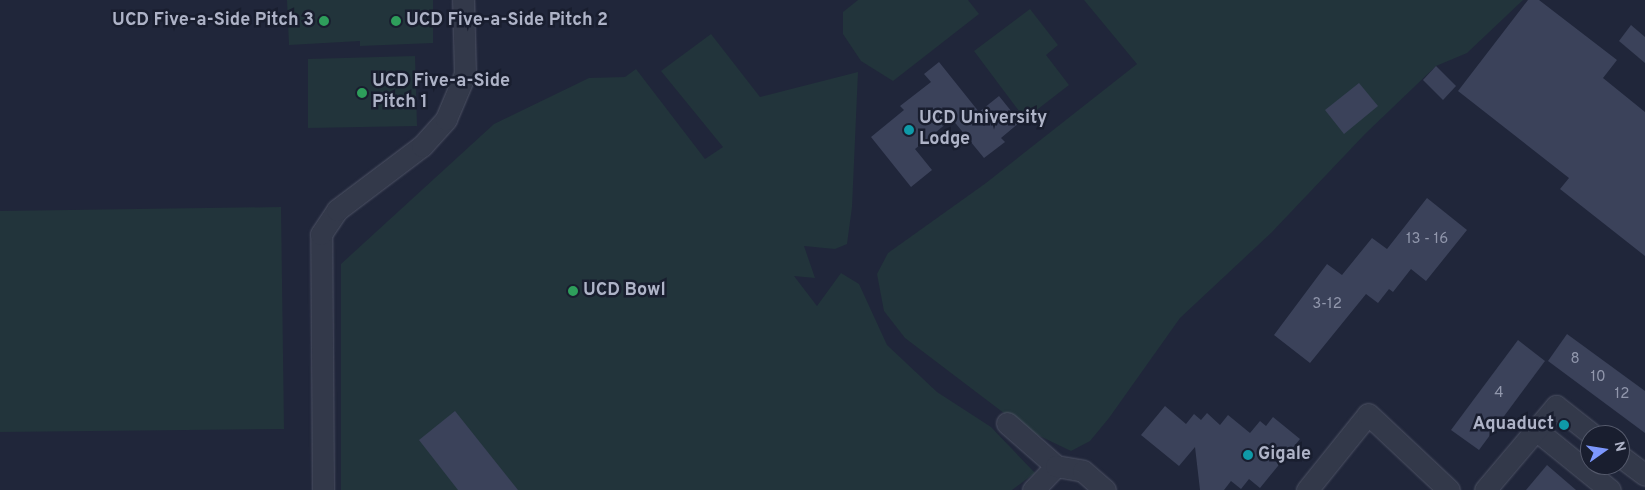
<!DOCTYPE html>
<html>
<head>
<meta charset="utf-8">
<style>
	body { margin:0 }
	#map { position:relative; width:1645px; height:490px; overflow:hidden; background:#20263a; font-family:Overpass,sans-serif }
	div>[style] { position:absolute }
	.green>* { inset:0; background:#22343b }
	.building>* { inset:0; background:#3b425a }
	.roads { filter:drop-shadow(0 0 1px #4e5365) drop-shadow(0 0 1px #4e5365) }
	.minor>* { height:21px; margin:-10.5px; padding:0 10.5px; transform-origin:10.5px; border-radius:10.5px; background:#33394a }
	.dots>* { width:14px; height:14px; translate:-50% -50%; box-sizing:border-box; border:2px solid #191e2f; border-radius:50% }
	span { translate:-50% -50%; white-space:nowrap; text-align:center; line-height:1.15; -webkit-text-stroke:5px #191e2f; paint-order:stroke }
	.number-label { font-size:15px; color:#9197ac }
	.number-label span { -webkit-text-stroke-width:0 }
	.poi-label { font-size:18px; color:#aeb3c7; font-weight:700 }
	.right { translate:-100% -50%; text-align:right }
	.left { translate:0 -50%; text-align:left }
	.north { position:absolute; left:1580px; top:425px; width:50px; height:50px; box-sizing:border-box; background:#191e2f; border:1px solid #555a6c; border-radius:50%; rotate:77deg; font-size:14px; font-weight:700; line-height:20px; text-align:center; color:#aeb3c7 }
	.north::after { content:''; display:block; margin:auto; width:18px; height:22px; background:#7c97fd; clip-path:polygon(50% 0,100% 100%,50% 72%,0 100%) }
</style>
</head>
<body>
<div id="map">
	<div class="green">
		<div style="clip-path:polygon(287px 0,433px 0,433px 43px,360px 46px,360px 41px,289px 45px)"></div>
		<div style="clip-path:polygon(858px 0,968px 0,979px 14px,893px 81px,861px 61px,843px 34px,843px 12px)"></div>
		<div style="clip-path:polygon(1084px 0,1523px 0,1467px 53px,1436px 66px,1365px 134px,1271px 233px,1180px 318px,1109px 418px,1090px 441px,1071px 451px,1025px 429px,905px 338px,884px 311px,877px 274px,888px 253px,986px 183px,1137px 64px)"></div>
		<div style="clip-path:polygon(1030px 9px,1058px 45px,1046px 55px,1069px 85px,1025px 119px,974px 51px)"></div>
		<div style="clip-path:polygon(711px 34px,760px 97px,858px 72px,852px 207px,847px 244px,835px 249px,804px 246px,815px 278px,794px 276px,817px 306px,841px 273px,859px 284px,887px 345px,937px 392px,991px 427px,1035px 473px,1012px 490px,341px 490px,341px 264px,494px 124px,589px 78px,625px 77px,636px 69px,705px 159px,723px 147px,661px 71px)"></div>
		<div style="clip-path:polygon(415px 56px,417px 126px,308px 128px,308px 59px)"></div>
		<div style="clip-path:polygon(281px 207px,284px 429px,0 432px,0 211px)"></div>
	</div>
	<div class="building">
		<div style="clip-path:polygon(1528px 0,1539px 0,1617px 60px,1603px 78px,1645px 112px,1645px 256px,1560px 189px,1569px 178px,1458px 91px)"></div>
		<div style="clip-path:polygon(1631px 25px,1645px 37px,1645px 63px,1619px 41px)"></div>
		<div style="clip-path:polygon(939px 62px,979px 112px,999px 96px,1020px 122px,1001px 138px,1005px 142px,984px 158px,952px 119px,915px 149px,932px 170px,911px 187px,871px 137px,904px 110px,900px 106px,931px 82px,924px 74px)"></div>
		<div style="clip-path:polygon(1436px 66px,1456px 86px,1443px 100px,1423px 80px)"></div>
		<div style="clip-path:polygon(1359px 83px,1378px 106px,1344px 134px,1325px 110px)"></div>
		<div style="clip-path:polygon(1427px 198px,1467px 230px,1426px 281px,1411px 269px,1393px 292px,1389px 289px,1378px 303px,1366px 294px,1310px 363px,1274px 335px,1327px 264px,1342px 275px,1372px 238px,1387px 249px)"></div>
		<div style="clip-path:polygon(1567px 334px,1645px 391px,1645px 433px,1548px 361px)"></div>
		<div style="clip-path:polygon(1518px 340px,1545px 361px,1479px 450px,1451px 430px)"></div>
		<div style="clip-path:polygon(1165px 406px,1186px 424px,1194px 414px,1201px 420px,1207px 413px,1220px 425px,1228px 415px,1250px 433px,1260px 421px,1266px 426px,1273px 417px,1300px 439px,1260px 488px,1249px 479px,1241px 489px,1231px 481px,1224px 490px,1200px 490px,1195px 447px,1179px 466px,1141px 435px)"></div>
		<div style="clip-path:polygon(455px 411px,518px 490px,458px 490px,419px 440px)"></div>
		<div style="clip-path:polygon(1547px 465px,1576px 490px,1526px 490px)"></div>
	</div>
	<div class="roads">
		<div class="minor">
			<div style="left:1007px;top:423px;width:65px;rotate:41.3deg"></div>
			<div style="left:1536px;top:430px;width:95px;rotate:39deg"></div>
			<div style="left:1620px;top:456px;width:31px;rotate:37deg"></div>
			<div style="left:323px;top:490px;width:256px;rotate:-90.4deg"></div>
			<div style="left:321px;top:234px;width:29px;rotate:-56deg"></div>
			<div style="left:337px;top:210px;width:106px;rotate:-37deg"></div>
			<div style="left:422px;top:146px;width:36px;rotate:-48deg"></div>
			<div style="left:446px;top:119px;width:49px;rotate:-67.1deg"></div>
			<div style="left:465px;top:74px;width:74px;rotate:-91.5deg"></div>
			<div style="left:1033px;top:490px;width:33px;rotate:-46deg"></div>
			<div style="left:1056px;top:466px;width:27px;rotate:10deg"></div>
			<div style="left:1083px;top:471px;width:29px;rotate:41deg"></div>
			<div style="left:1307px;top:490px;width:97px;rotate:-51.2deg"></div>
			<div style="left:1368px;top:414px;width:111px;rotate:43.2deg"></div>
			<div style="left:1485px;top:490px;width:110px;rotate:-49.8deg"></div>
			<div style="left:1556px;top:406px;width:47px;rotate:38.1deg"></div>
		</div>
	</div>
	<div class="dots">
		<div style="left:324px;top:21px;background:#2e9e5b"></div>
		<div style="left:396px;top:21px;background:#2e9e5b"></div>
		<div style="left:362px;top:93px;background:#2e9e5b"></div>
		<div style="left:909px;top:130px;background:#0f9aa8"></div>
		<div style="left:573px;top:291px;background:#2e9e5b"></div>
		<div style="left:1564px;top:425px;background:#0f9aa8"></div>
		<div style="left:1248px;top:455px;background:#0f9aa8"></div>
	</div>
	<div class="number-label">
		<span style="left:1427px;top:240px">13 - 16</span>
		<span style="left:1327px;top:305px">3-12</span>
		<span style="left:1575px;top:360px">8</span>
		<span style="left:1598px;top:378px">10</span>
		<span style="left:1499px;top:394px">4</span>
		<span style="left:1622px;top:395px">12</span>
	</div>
	<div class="poi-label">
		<span class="right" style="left:314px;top:21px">UCD Five-a-Side Pitch 3</span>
		<span class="left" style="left:406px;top:21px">UCD Five-a-Side Pitch 2</span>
		<span class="left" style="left:372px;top:93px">UCD Five-a-Side<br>Pitch 1</span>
		<span class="left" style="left:919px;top:130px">UCD University<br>Lodge</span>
		<span class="left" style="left:583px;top:291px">UCD Bowl</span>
		<span class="right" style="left:1554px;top:425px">Aquaduct</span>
		<span class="left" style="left:1258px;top:455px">Gigale</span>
	</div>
	<div class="north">N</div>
</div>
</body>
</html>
